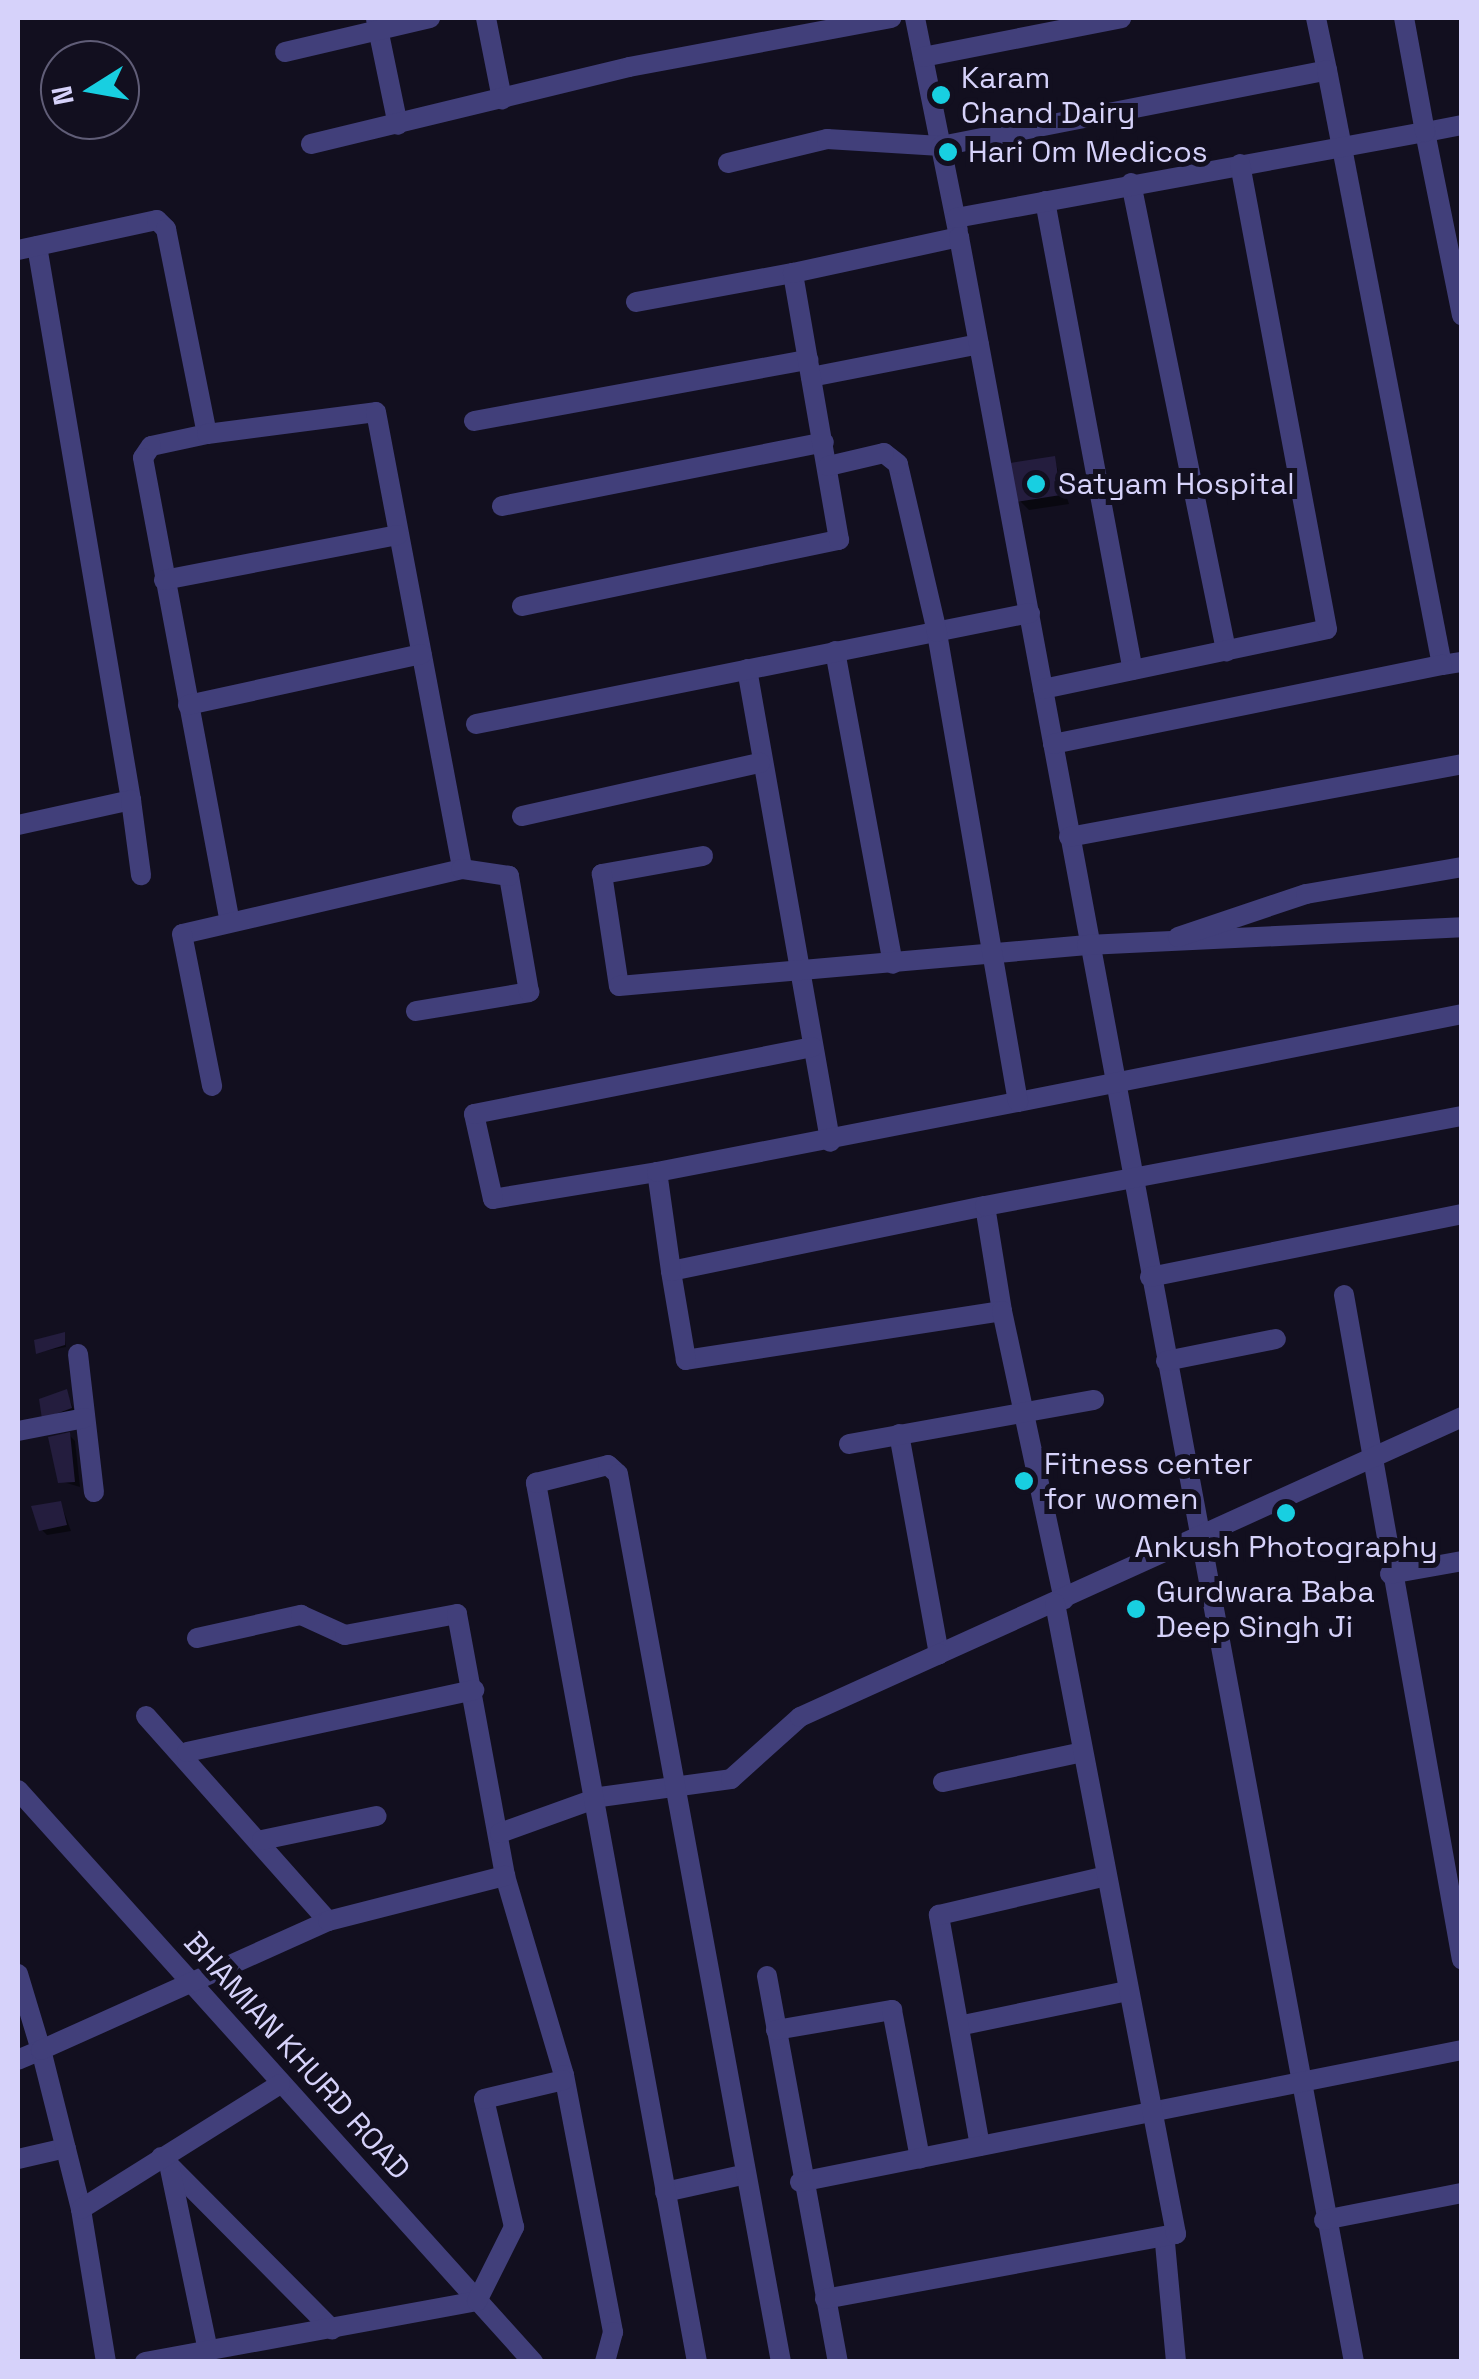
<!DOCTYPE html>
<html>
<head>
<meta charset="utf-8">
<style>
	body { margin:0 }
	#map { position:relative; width:1479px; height:2379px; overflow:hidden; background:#120f1f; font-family:"Space Grotesk",sans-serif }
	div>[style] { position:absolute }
	.shadow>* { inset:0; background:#0007 }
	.building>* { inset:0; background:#241d3e }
	.minor>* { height:20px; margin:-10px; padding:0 10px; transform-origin:10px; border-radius:10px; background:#413f7a }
	.dots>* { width:28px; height:28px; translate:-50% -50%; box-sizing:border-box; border:5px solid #120f1f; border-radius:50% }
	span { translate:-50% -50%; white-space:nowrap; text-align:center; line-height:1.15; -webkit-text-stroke:10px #120f1f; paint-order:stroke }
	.poi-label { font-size:30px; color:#d6d2fa }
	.left { translate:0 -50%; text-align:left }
	.street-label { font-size:30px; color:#d6d2fa }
	.frame { position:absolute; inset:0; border:20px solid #d6d2fa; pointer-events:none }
	.north { position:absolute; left:40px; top:40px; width:100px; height:100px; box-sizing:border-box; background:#120f1f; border:2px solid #605d77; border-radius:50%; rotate:259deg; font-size:28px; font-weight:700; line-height:40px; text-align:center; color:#d6d2fa }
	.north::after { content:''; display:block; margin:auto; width:35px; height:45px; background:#18cfe1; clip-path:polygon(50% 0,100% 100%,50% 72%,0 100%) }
</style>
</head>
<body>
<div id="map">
	<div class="shadow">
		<div style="clip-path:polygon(1054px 458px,1069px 504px,1029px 510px,1019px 500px)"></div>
		<div style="clip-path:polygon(64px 1335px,66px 1347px,38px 1352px)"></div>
		<div style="clip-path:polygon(66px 1392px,76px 1414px,51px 1423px)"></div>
		<div style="clip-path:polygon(69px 1435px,75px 1441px,80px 1487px,60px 1481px)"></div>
		<div style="clip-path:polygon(61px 1504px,71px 1531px,47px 1535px,41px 1529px)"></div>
	</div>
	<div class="building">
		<div style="clip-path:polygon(1055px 456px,1061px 495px,1016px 502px,1010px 463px)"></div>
		<div style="clip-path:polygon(65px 1332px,65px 1345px,36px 1354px,34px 1340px)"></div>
		<div style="clip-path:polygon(67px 1389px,72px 1408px,42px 1419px,39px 1399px)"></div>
		<div style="clip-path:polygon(70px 1432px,75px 1482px,58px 1483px,48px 1437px)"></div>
		<div style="clip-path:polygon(61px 1501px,67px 1525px,39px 1531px,31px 1506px)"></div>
	</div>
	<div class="minor">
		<div style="left:486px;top:18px;width:83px;rotate:78.8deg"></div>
		<div style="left:915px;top:18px;width:217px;rotate:78.6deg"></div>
		<div style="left:1316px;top:18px;width:53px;rotate:78.1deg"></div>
		<div style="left:376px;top:19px;width:108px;rotate:78.3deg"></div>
		<div style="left:285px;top:52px;width:149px;rotate:-13.2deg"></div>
		<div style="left:923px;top:57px;width:202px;rotate:-11.1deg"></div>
		<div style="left:1462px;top:125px;width:38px;rotate:169deg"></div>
		<div style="left:1425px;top:132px;width:187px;rotate:78.6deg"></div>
		<div style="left:311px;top:144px;width:327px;rotate:-13.6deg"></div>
		<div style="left:629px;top:67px;width:267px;rotate:-10.6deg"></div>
		<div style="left:728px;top:163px;width:102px;rotate:-13.6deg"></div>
		<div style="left:827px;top:139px;width:114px;rotate:3.5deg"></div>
		<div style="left:941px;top:146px;width:393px;rotate:-11.1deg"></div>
		<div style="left:1327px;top:70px;width:606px;rotate:79.06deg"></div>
		<div style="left:1442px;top:665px;width:20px;rotate:-9deg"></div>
		<div style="left:1131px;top:183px;width:478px;rotate:78.5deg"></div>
		<div style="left:1045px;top:201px;width:477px;rotate:79.4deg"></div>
		<div style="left:956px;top:218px;width:477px;rotate:-10.4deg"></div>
		<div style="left:1425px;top:132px;width:116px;rotate:-100.4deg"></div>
		<div style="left:37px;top:246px;width:562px;rotate:80.37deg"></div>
		<div style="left:18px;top:250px;width:142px;rotate:-12.2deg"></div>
		<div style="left:157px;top:220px;width:13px;rotate:45deg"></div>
		<div style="left:166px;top:229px;width:209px;rotate:78.7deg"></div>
		<div style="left:207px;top:434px;width:57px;rotate:167.9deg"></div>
		<div style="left:151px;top:446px;width:14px;rotate:124deg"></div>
		<div style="left:143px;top:458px;width:469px;rotate:79.4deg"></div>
		<div style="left:636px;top:302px;width:160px;rotate:-10.5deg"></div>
		<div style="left:811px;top:377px;width:171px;rotate:-11.1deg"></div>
		<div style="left:474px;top:421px;width:340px;rotate:-10.4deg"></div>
		<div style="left:207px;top:434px;width:170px;rotate:-7.4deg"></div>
		<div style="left:376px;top:412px;width:465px;rotate:79.3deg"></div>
		<div style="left:462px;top:869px;width:287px;rotate:166.9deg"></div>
		<div style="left:182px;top:934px;width:155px;rotate:78.8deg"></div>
		<div style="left:502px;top:506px;width:328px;rotate:-11.2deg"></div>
		<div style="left:164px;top:580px;width:238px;rotate:-10.9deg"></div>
		<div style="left:522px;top:606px;width:324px;rotate:-11.8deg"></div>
		<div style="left:839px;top:540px;width:271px;rotate:-99.8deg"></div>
		<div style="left:793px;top:273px;width:170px;rotate:-12.2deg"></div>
		<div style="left:959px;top:237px;width:2161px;rotate:79.47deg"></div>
		<div style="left:835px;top:651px;width:318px;rotate:79.5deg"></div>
		<div style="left:747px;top:669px;width:480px;rotate:80deg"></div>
		<div style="left:1043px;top:689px;width:290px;rotate:-11.9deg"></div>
		<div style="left:1327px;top:629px;width:473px;rotate:-100.6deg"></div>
		<div style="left:188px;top:705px;width:239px;rotate:-12.3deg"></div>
		<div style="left:476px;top:724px;width:565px;rotate:-11.33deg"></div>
		<div style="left:1053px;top:744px;width:397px;rotate:-11.5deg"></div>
		<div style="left:522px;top:816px;width:244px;rotate:-12.6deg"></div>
		<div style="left:18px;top:825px;width:116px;rotate:-12.5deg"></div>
		<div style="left:131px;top:800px;width:76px;rotate:82.4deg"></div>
		<div style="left:1069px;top:837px;width:400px;rotate:-10.5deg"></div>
		<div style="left:703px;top:856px;width:103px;rotate:169.9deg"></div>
		<div style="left:602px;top:874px;width:113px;rotate:81.4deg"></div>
		<div style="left:619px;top:986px;width:470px;rotate:-5deg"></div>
		<div style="left:1087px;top:945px;width:375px;rotate:-2.7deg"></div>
		<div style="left:1178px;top:937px;width:135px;rotate:-18.6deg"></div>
		<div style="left:1306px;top:894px;width:158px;rotate:-9.8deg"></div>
		<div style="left:416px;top:1011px;width:115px;rotate:-9.5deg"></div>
		<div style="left:529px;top:992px;width:118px;rotate:-99.8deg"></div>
		<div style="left:509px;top:876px;width:48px;rotate:-171.5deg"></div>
		<div style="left:1018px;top:1102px;width:453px;rotate:-11.2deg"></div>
		<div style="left:657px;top:1172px;width:166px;rotate:170.7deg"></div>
		<div style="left:493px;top:1199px;width:87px;rotate:-102.6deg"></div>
		<div style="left:474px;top:1114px;width:345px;rotate:-11.2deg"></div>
		<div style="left:985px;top:1206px;width:106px;rotate:80.8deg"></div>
		<div style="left:1002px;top:1311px;width:320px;rotate:171.2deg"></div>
		<div style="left:686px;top:1360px;width:90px;rotate:-99.6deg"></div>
		<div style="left:671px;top:1271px;width:321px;rotate:-11.7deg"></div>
		<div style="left:985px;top:1206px;width:485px;rotate:-10.7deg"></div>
		<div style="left:671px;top:1271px;width:100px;rotate:-98deg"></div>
		<div style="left:657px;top:1172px;width:368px;rotate:-11deg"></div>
		<div style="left:1018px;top:1102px;width:477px;rotate:-99.8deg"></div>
		<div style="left:937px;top:632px;width:172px;rotate:-103.1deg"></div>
		<div style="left:898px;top:464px;width:18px;rotate:-142deg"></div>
		<div style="left:884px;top:453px;width:57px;rotate:166.9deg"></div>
		<div style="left:1150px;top:1277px;width:318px;rotate:-11.4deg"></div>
		<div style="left:1344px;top:1295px;width:675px;rotate:79.94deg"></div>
		<div style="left:1002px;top:1311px;width:295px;rotate:77.9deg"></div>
		<div style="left:78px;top:1354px;width:139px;rotate:83.4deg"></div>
		<div style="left:1166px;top:1361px;width:112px;rotate:-11.3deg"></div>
		<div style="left:18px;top:1431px;width:68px;rotate:-11deg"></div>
		<div style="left:899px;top:1434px;width:224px;rotate:79.7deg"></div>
		<div style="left:939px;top:1654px;width:574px;rotate:-24.38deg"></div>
		<div style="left:849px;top:1444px;width:249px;rotate:-10.2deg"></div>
		<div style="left:1390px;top:1574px;width:73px;rotate:-10.2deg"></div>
		<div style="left:197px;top:1638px;width:107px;rotate:-12.5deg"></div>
		<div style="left:301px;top:1615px;width:48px;rotate:24.4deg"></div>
		<div style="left:345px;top:1635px;width:114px;rotate:-10.6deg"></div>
		<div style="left:457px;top:1614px;width:266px;rotate:79.6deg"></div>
		<div style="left:505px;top:1876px;width:208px;rotate:73.5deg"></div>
		<div style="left:564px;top:2075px;width:262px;rotate:79.2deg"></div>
		<div style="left:613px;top:2332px;width:31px;rotate:105deg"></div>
		<div style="left:146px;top:1716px;width:274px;rotate:48.4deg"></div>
		<div style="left:187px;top:1752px;width:294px;rotate:-12.2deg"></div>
		<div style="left:943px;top:1782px;width:143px;rotate:-12.1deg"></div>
		<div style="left:18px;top:1790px;width:770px;rotate:48deg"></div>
		<div style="left:500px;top:1833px;width:106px;rotate:-19.8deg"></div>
		<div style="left:600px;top:1797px;width:132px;rotate:-7.8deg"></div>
		<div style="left:731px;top:1779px;width:93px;rotate:-41.9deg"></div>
		<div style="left:800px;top:1717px;width:153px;rotate:-24.4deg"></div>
		<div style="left:262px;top:1840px;width:117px;rotate:-11.8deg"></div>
		<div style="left:18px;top:1974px;width:79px;rotate:73.2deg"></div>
		<div style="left:41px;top:2050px;width:25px;rotate:157deg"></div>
		<div style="left:767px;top:1976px;width:392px;rotate:79.6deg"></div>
		<div style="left:968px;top:2024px;width:162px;rotate:-11.7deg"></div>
		<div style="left:776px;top:2030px;width:118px;rotate:-9.8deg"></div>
		<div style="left:892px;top:2010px;width:151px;rotate:79.3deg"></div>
		<div style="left:980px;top:2146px;width:235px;rotate:-100.1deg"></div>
		<div style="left:939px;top:1915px;width:171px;rotate:-13.1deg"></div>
		<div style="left:161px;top:2157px;width:243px;rotate:45.2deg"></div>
		<div style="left:18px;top:2159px;width:49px;rotate:-12.9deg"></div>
		<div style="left:169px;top:2164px;width:190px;rotate:78.2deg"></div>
		<div style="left:800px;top:2182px;width:675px;rotate:-11.28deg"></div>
		<div style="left:665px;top:2192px;width:79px;rotate:-12.4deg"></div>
		<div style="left:81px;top:2209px;width:164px;rotate:-104.1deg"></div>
		<div style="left:41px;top:2050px;width:315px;rotate:-24.2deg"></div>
		<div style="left:328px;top:1921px;width:183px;rotate:-14.3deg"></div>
		<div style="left:1324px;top:2220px;width:141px;rotate:-11.1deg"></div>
		<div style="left:1165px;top:2243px;width:120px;rotate:84.7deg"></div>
		<div style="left:825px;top:2299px;width:357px;rotate:-10.5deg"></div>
		<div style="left:1176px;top:2234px;width:642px;rotate:-100.86deg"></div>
		<div style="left:106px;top:2362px;width:155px;rotate:-99.3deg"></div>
		<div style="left:81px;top:2209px;width:235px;rotate:-32.1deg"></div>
		<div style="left:145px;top:2362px;width:338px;rotate:-10.4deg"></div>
		<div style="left:477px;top:2301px;width:83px;rotate:-63.4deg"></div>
		<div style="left:514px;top:2227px;width:131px;rotate:-103.2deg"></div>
		<div style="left:484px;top:2099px;width:82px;rotate:-13.4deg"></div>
		<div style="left:697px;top:2362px;width:894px;rotate:-100.38deg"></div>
		<div style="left:536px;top:1483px;width:74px;rotate:-14deg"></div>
		<div style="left:608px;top:1465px;width:13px;rotate:42deg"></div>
		<div style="left:618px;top:1474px;width:903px;rotate:79.6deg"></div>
	</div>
	<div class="dots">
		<div style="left:941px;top:95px;background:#18cfe1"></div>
		<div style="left:948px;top:152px;background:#18cfe1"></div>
		<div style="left:1036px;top:484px;background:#18cfe1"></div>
		<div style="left:1024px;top:1481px;background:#18cfe1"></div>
		<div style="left:1286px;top:1513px;background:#18cfe1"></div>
		<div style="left:1136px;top:1609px;background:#18cfe1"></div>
	</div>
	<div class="poi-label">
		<span class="left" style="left:961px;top:95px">Karam<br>Chand Dairy</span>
		<span class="left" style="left:968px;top:152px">Hari Om Medicos</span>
		<span class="left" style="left:1058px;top:484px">Satyam Hospital</span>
		<span class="left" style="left:1044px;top:1481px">Fitness center<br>for women</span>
		<span style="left:1286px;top:1547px">Ankush Photography</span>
		<span class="left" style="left:1156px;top:1609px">Gurdwara Baba<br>Deep Singh Ji</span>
	</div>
	<div class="street-label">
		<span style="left:297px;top:2056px;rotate:48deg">BHAMIAN KHURD ROAD</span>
	</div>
	<div class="frame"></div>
	<div class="north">N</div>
</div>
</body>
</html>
